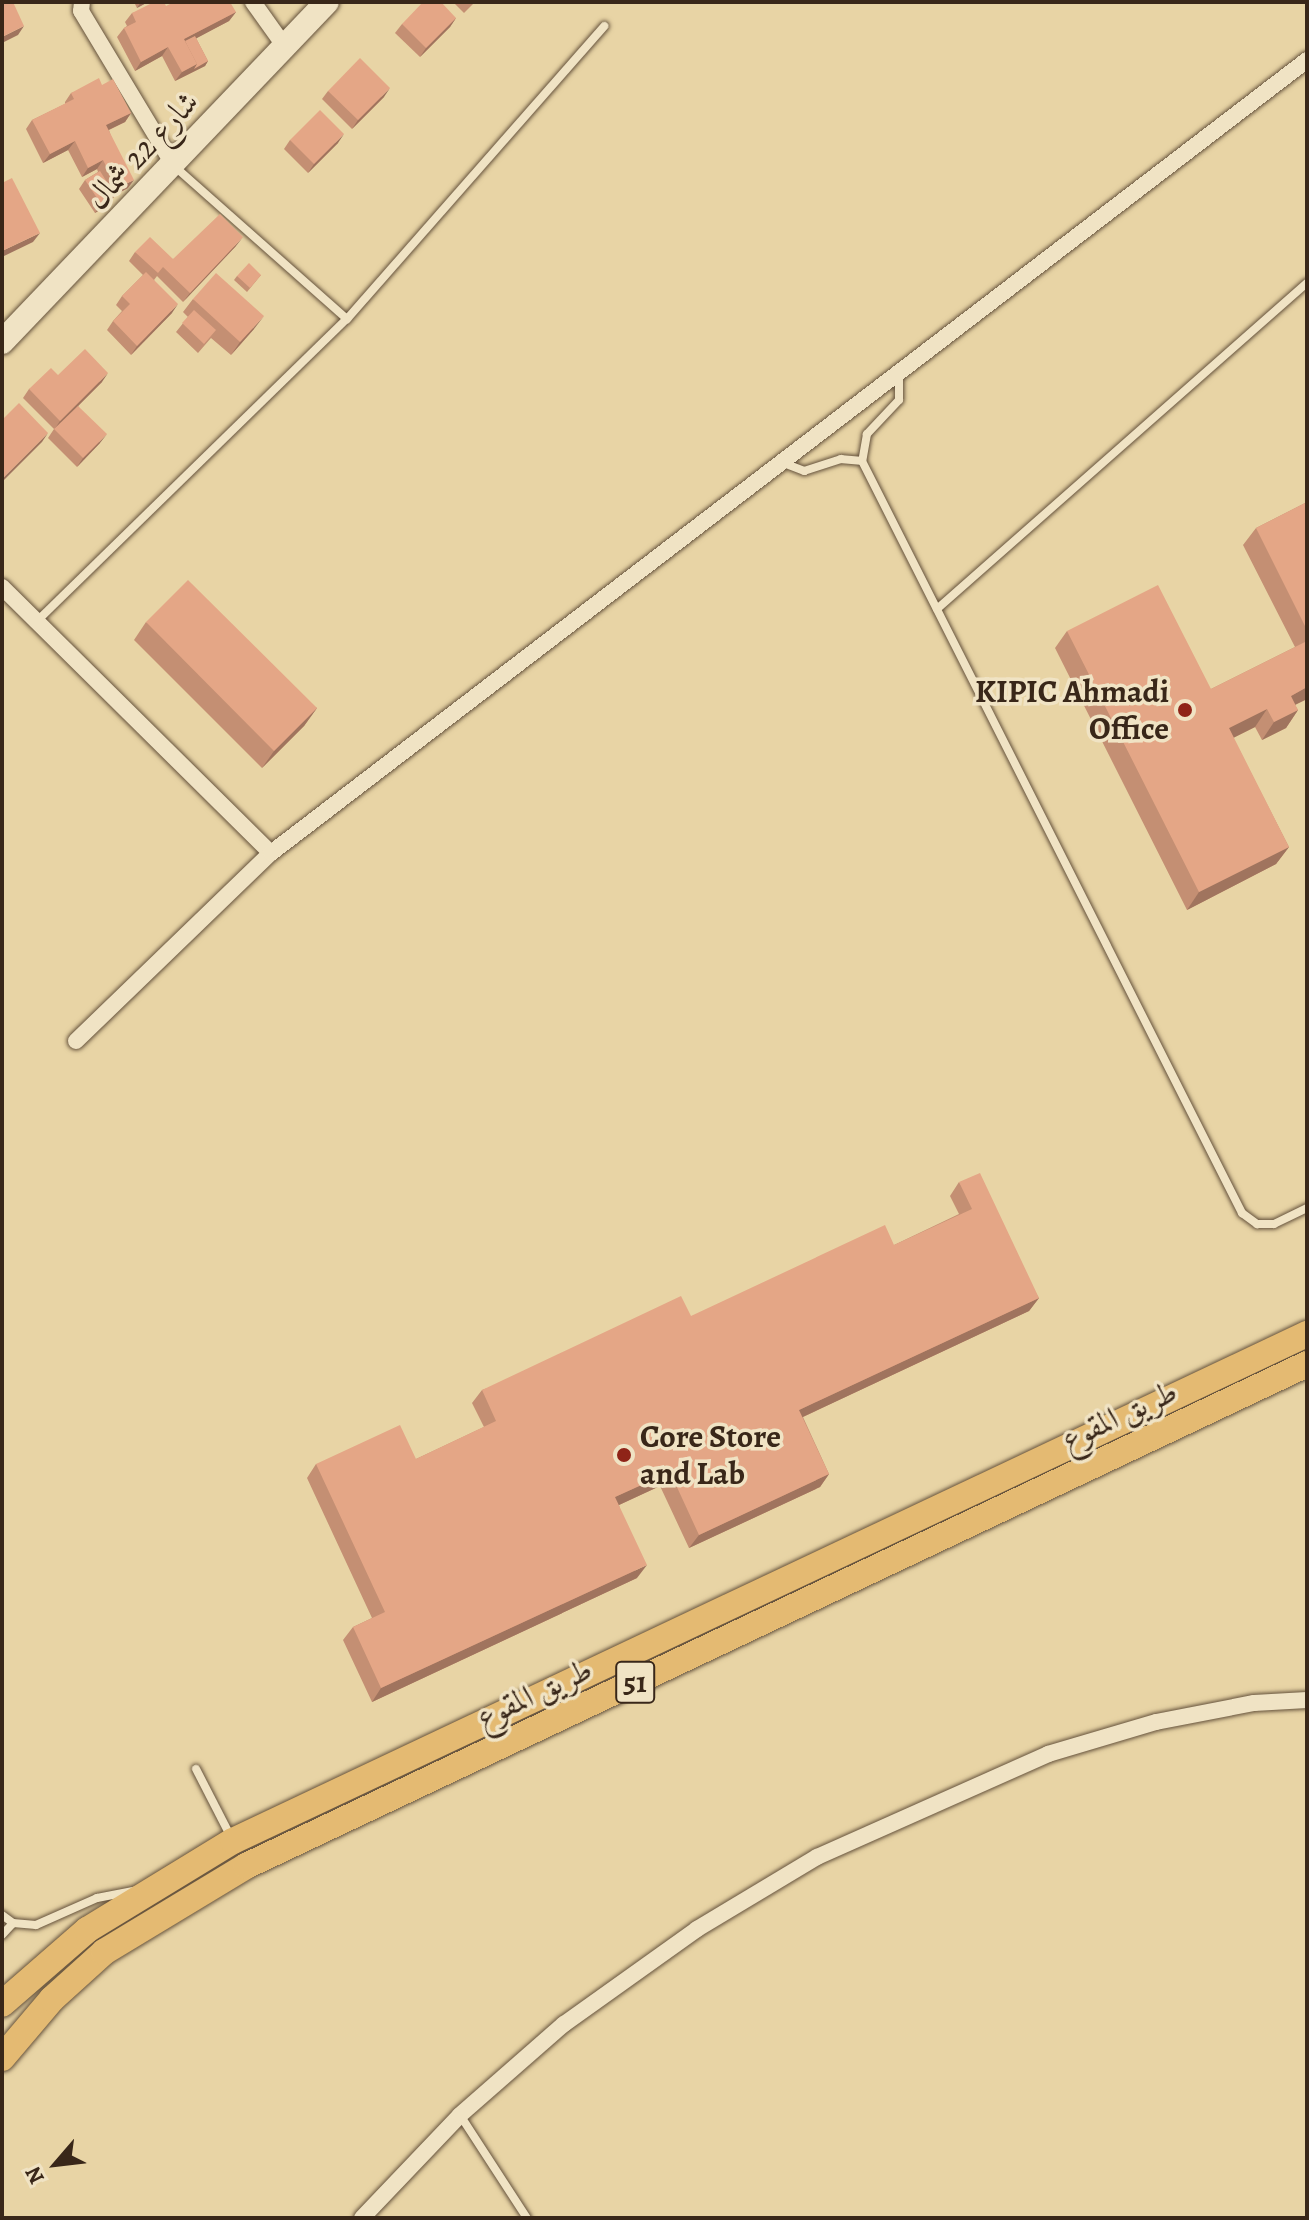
<!DOCTYPE html>
<html>
<head>
<meta charset="utf-8">
<style>
	body { margin:0 }
	#map { position:relative; width:1309px; height:2220px; overflow:hidden; background:#e8d4a5; font-family:Alegreya,Amiri,serif }
	div>[style] { position:absolute }
	.roads { filter:drop-shadow(0 0 2px #65523c) drop-shadow(0 0 2px #65523c) }
	.lane>* { height:8px; margin:-4px; padding:0 4px; transform-origin:4px; border-radius:4px; background:#f0e3c4 }
	.street>* { height:16px; margin:-8px; padding:0 8px; transform-origin:8px; border-radius:8px; background:#f0e3c4 }
	.secondary>* { height:24px; margin:-12px; padding:0 12px; transform-origin:12px; border-radius:12px; background:#f0e3c4 }
	.primary>* { height:26px; margin:-13px; padding:0 13px; transform-origin:13px; border-radius:13px; background:#e4ba72 }
	.wall>* { inset:0; background:#c48f73 }
	.shaded-wall>* { inset:0; background:#a0745e }
	.building>* { inset:0; background:#e4a686 }
	.dots>* { width:22px; height:22px; translate:-50% -50%; box-sizing:border-box; border:4px solid #f0e3c4; border-radius:50% }
	span { translate:-50% -50%; white-space:nowrap; text-align:center; line-height:1.15; -webkit-text-stroke:7px #f0e3c4; paint-order:stroke }
	.shield-label span { padding:2px 6px; background:#f0e3c4; border:2px solid; border-radius:6px; -webkit-text-stroke-width:0 }
	.shield-label { font-size:30px; color:#392719; font-weight:700 }
	.street-label { font-size:32px; color:#392719 }
	.poi-label { font-size:32px; color:#392719; font-weight:700 }
	.right { translate:-100% -50%; text-align:right }
	.left { translate:0 -50%; text-align:left }
	.frame { position:absolute; inset:0; border:4px solid #392719; pointer-events:none }
	.north { position:absolute; left:16px; top:2124px; width:80px; height:80px; -webkit-text-stroke:6px #f0e3c4; paint-order:stroke; rotate:242deg; font-size:22px; font-weight:700; line-height:32px; text-align:center; color:#392719 }
	.north::after { content:''; display:block; margin:auto; width:28px; height:36px; background:#392719; clip-path:polygon(50% 0,100% 100%,50% 72%,0 100%) }
</style>
</head>
<body>
<div id="map">
	<div class="roads">
		<div class="lane">
			<div style="left:174px;top:166px;width:231px;rotate:41.5deg"></div>
			<div style="left:899px;top:372px;width:28px;rotate:90deg"></div>
			<div style="left:899px;top:400px;width:47px;rotate:133.3deg"></div>
			<div style="left:867px;top:434px;width:27px;rotate:100deg"></div>
			<div style="left:862px;top:461px;width:843px;rotate:63.19deg"></div>
			<div style="left:1242px;top:1213px;width:19px;rotate:36deg"></div>
			<div style="left:1257px;top:1224px;width:17px"></div>
			<div style="left:1274px;top:1224px;width:37px;rotate:-26deg"></div>
			<div style="left:781px;top:462px;width:25px;rotate:21deg"></div>
			<div style="left:804px;top:471px;width:39px;rotate:-18deg"></div>
			<div style="left:841px;top:459px;width:21px;rotate:5deg"></div>
			<div style="left:937px;top:609px;width:493px;rotate:-41.4deg"></div>
			<div style="left:37px;top:621px;width:433px;rotate:-44.3deg"></div>
			<div style="left:347px;top:319px;width:390px;rotate:-48.7deg"></div>
			<div style="left:196px;top:1769px;width:76px;rotate:62.8deg"></div>
			<div style="left:2px;top:1915px;width:14px;rotate:36deg"></div>
			<div style="left:13px;top:1923px;width:23px;rotate:5deg"></div>
			<div style="left:36px;top:1925px;width:67px;rotate:-23.9deg"></div>
			<div style="left:97px;top:1898px;width:42px;rotate:-11deg"></div>
			<div style="left:2px;top:1935px;width:16px;rotate:-47deg"></div>
			<div style="left:460px;top:2115px;width:123px;rotate:57deg"></div>
		</div>
		<div class="street">
			<div style="left:82px;top:2px;width:9px;rotate:96deg"></div>
			<div style="left:81px;top:11px;width:181px;rotate:59deg"></div>
			<div style="left:253px;top:2px;width:52px;rotate:54.5deg"></div>
			<div style="left:2px;top:587px;width:378px;rotate:44.7deg"></div>
			<div style="left:76px;top:1041px;width:271px;rotate:-44deg"></div>
			<div style="left:271px;top:853px;width:1305px;rotate:-37.43deg"></div>
			<div style="left:362px;top:2218px;width:142px;rotate:-46.4deg"></div>
			<div style="left:460px;top:2115px;width:138px;rotate:-41.2deg"></div>
			<div style="left:564px;top:2024px;width:163px;rotate:-35.5deg"></div>
			<div style="left:697px;top:1929px;width:140px;rotate:-31deg"></div>
			<div style="left:817px;top:1857px;width:253px;rotate:-24deg"></div>
			<div style="left:1048px;top:1754px;width:113px;rotate:-16.5deg"></div>
			<div style="left:1156px;top:1722px;width:100px;rotate:-11deg"></div>
			<div style="left:1254px;top:1703px;width:53px;rotate:-3.2deg"></div>
		</div>
		<div class="secondary">
			<div style="left:2px;top:342px;width:470px;rotate:-46.3deg"></div>
		</div>
		<div class="primary">
			<div style="left:2px;top:2004px;width:113px;rotate:-41deg"></div>
			<div style="left:87px;top:1930px;width:171px;rotate:-31.4deg"></div>
			<div style="left:233px;top:1841px;width:1188px;rotate:-25.27deg"></div>
			<div style="left:2px;top:2058px;width:77px;rotate:-49.7deg"></div>
			<div style="left:52px;top:1999px;width:70px;rotate:-42.1deg"></div>
			<div style="left:104px;top:1952px;width:166px;rotate:-31.2deg"></div>
			<div style="left:246px;top:1866px;width:1174px;rotate:-25.32deg"></div>
		</div>
	</div>
	<div class="wall">
		<div style="clip-path:polygon(134px 2px,148px 2px,137px 8px)"></div>
		<div style="clip-path:polygon(453px 2px,475px 2px,464px 13px)"></div>
		<div style="clip-path:polygon(166px 6px,236px 12px,229px 21px,196px 38px,208px 61px,205px 66px,175px 81px,162px 56px,135px 71px,117px 37px,124px 28px,127px 26px,125px 22px,132px 13px)"></div>
		<div style="clip-path:polygon(456px 18px,450px 27px,420px 57px,395px 33px,402px 24px)"></div>
		<div style="clip-path:polygon(102px 85px,131px 113px,125px 122px,109px 130px,128px 188px,115px 195px,109px 204px,95px 213px,79px 189px,85px 180px,98px 172px,97px 169px,82px 177px,68px 150px,43px 163px,26px 129px,32px 120px,65px 104px,65px 102px,71px 93px)"></div>
		<div style="clip-path:polygon(328px 91px,384px 97px,352px 129px,322px 99px)"></div>
		<div style="clip-path:polygon(290px 140px,338px 143px,308px 173px,284px 149px)"></div>
		<div style="clip-path:polygon(236px 246px,183px 302px,157px 276px,154px 280px,172px 313px,131px 355px,107px 330px,113px 321px,122px 311px,116px 305px,122px 296px,143px 275px,129px 261px,135px 252px,173px 259px)"></div>
		<div style="clip-path:polygon(261px 275px,247px 292px,234px 280px,237px 276px)"></div>
		<div style="clip-path:polygon(193px 299px,254px 329px,231px 355px,211px 338px,198px 353px,176px 332px,188px 317px,183px 312px)"></div>
		<div style="clip-path:polygon(58px 375px,102px 382px,78px 406px,100px 443px,77px 467px,48px 438px,54px 429px,23px 398px,29px 389px)"></div>
		<div style="clip-path:polygon(1307px 502px,1307px 699px,1295px 705px,1298px 710px,1286px 728px,1262px 740px,1255px 727px,1233px 738px,1289px 847px,1276px 864px,1187px 910px,1055px 648px,1067px 631px,1211px 689px,1295px 647px,1243px 545px,1256px 528px)"></div>
		<div style="clip-path:polygon(146px 622px,317px 708px,304px 726px,262px 768px,134px 640px)"></div>
		<div style="clip-path:polygon(959px 1182px,1039px 1298px,1029px 1311px,803px 1417px,829px 1474px,820px 1487px,689px 1548px,660px 1486px,619px 1505px,637px 1578px,372px 1702px,343px 1640px,353px 1627px,372px 1618px,307px 1478px,316px 1464px,416px 1459px,484px 1427px,472px 1403px,482px 1390px,894px 1245px,959px 1214px,950px 1196px)"></div>
	</div>
	<div class="shaded-wall">
		<div style="clip-path:polygon(141px 2px,148px 2px,137px 8px)"></div>
		<div style="clip-path:polygon(236px 12px,229px 21px,182px 46px,184px 39px)"></div>
		<div style="clip-path:polygon(456px 18px,450px 27px,420px 57px,426px 48px)"></div>
		<div style="clip-path:polygon(24px 26px,18px 35px,2px 43px,2px 37px)"></div>
		<div style="clip-path:polygon(168px 47px,162px 56px,135px 71px,141px 62px)"></div>
		<div style="clip-path:polygon(208px 61px,205px 66px,175px 81px,182px 72px,197px 64px)"></div>
		<div style="clip-path:polygon(390px 88px,384px 97px,352px 129px,358px 120px)"></div>
		<div style="clip-path:polygon(131px 113px,125px 122px,100px 134px,106px 125px)"></div>
		<div style="clip-path:polygon(344px 134px,338px 143px,308px 173px,314px 164px)"></div>
		<div style="clip-path:polygon(75px 141px,68px 150px,43px 163px,50px 154px)"></div>
		<div style="clip-path:polygon(103px 160px,97px 169px,82px 177px,88px 168px)"></div>
		<div style="clip-path:polygon(134px 180px,128px 188px,111px 197px,117px 188px)"></div>
		<div style="clip-path:polygon(115px 195px,109px 204px,95px 213px,101px 204px)"></div>
		<div style="clip-path:polygon(40px 233px,33px 242px,2px 257px,2px 251px)"></div>
		<div style="clip-path:polygon(243px 237px,236px 246px,183px 302px,190px 293px)"></div>
		<div style="clip-path:polygon(178px 304px,172px 313px,131px 355px,137px 346px)"></div>
		<div style="clip-path:polygon(264px 316px,254px 329px,231px 355px,240px 342px)"></div>
		<div style="clip-path:polygon(108px 373px,102px 382px,54px 430px,60px 421px)"></div>
		<div style="clip-path:polygon(48px 433px,42px 442px,2px 482px,2px 479px)"></div>
		<div style="clip-path:polygon(107px 434px,100px 443px,77px 467px,83px 458px)"></div>
		<div style="clip-path:polygon(1307px 687px,1307px 699px,1278px 713px,1291px 696px)"></div>
		<div style="clip-path:polygon(317px 708px,304px 726px,262px 768px,274px 751px)"></div>
		<div style="clip-path:polygon(1267px 709px,1255px 727px,1217px 746px,1229px 728px)"></div>
		<div style="clip-path:polygon(1298px 710px,1286px 728px,1262px 740px,1274px 722px)"></div>
		<div style="clip-path:polygon(1289px 847px,1276px 864px,1187px 910px,1199px 892px)"></div>
		<div style="clip-path:polygon(1039px 1298px,1029px 1311px,790px 1423px,799px 1410px)"></div>
		<div style="clip-path:polygon(670px 1472px,660px 1486px,606px 1511px,615px 1497px)"></div>
		<div style="clip-path:polygon(829px 1474px,820px 1487px,689px 1548px,699px 1535px)"></div>
		<div style="clip-path:polygon(647px 1565px,637px 1578px,372px 1702px,381px 1688px)"></div>
	</div>
	<div class="building">
		<div style="clip-path:polygon(6px 2px,13px 2px,24px 26px,2px 37px,2px 4px)"></div>
		<div style="clip-path:polygon(154px 2px,164px 2px,166px 6px,174px 2px,230px 2px,236px 12px,184px 39px,197px 64px,182px 72px,168px 47px,141px 62px,124px 28px,136px 22px,132px 13px)"></div>
		<div style="clip-path:polygon(423px 2px,441px 2px,456px 18px,426px 48px,402px 24px)"></div>
		<div style="clip-path:polygon(195px 36px,208px 61px,194px 69px,197px 64px,185px 41px)"></div>
		<div style="clip-path:polygon(360px 58px,390px 88px,358px 120px,328px 91px)"></div>
		<div style="clip-path:polygon(99px 78px,102px 85px,113px 79px,131px 113px,106px 125px,134px 180px,117px 188px,103px 160px,88px 168px,75px 141px,50px 154px,32px 120px,74px 99px,71px 93px)"></div>
		<div style="clip-path:polygon(320px 110px,344px 134px,314px 164px,290px 140px)"></div>
		<div style="clip-path:polygon(100px 171px,115px 195px,101px 204px,85px 180px)"></div>
		<div style="clip-path:polygon(12px 178px,40px 233px,2px 251px,2px 183px)"></div>
		<div style="clip-path:polygon(220px 214px,243px 237px,190px 293px,163px 267px,158px 273px,135px 252px,150px 237px,173px 259px)"></div>
		<div style="clip-path:polygon(249px 263px,261px 275px,250px 288px,237px 276px)"></div>
		<div style="clip-path:polygon(146px 272px,178px 304px,137px 346px,113px 321px,130px 304px,122px 296px)"></div>
		<div style="clip-path:polygon(216px 273px,264px 316px,240px 342px,193px 299px)"></div>
		<div style="clip-path:polygon(194px 310px,216px 330px,204px 344px,182px 323px)"></div>
		<div style="clip-path:polygon(85px 349px,108px 373px,60px 421px,29px 389px,51px 368px,58px 375px)"></div>
		<div style="clip-path:polygon(19px 403px,48px 433px,2px 479px,2px 420px)"></div>
		<div style="clip-path:polygon(78px 406px,107px 434px,83px 458px,54px 429px)"></div>
		<div style="clip-path:polygon(1307px 502px,1307px 630px,1256px 528px)"></div>
		<div style="clip-path:polygon(188px 580px,317px 708px,274px 751px,146px 622px)"></div>
		<div style="clip-path:polygon(1158px 585px,1211px 689px,1307px 641px,1307px 687px,1291px 696px,1298px 710px,1274px 722px,1267px 709px,1229px 728px,1289px 847px,1199px 892px,1067px 631px)"></div>
		<div style="clip-path:polygon(980px 1173px,1039px 1298px,799px 1410px,829px 1474px,699px 1535px,670px 1472px,615px 1497px,647px 1565px,381px 1688px,353px 1627px,385px 1612px,316px 1464px,400px 1425px,416px 1459px,496px 1421px,482px 1390px,681px 1296px,691px 1316px,885px 1225px,894px 1245px,972px 1209px,959px 1182px)"></div>
	</div>
	<div class="dots">
		<div style="left:1185px;top:710px;background:#8f2418"></div>
		<div style="left:624px;top:1455px;background:#8f2418"></div>
	</div>
	<div class="shield-label">
		<span style="left:635px;top:1682px">51</span>
	</div>
	<div class="street-label">
		<span style="left:142px;top:150px;rotate:-47deg">شارع 22 شمال</span>
		<span style="left:1119px;top:1415px;rotate:-25deg">طريق المقوع</span>
		<span style="left:534px;top:1693px;rotate:-25deg">طريق المقوع</span>
	</div>
	<div class="poi-label">
		<span class="right" style="left:1169px;top:710px">KIPIC Ahmadi<br>Office</span>
		<span class="left" style="left:640px;top:1455px">Core Store<br>and Lab</span>
	</div>
	<div class="frame"></div>
	<div class="north">N</div>
</div>
</body>
</html>
